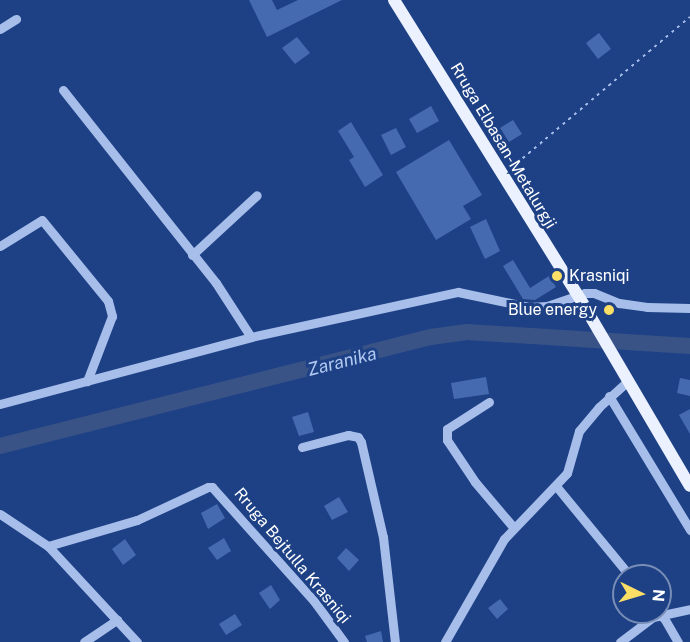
<!DOCTYPE html>
<html>
<head>
<meta charset="utf-8">
<style>
	body { margin:0 }
	#map { position:relative; width:690px; height:642px; overflow:hidden; background:#1e4186; font-family:"Public Sans",sans-serif }
	div>[style] { position:absolute }
	.river>* { height:16px; margin:-8px; padding:0 8px; transform-origin:8px; border-radius:8px; background:#3a5387 }
	.building>* { inset:0; background:#466aaf }
	.path>* { height:1.5px; margin-top:-0.75px; transform-origin:0; background:repeating-linear-gradient(90deg,#a7beeb 0 3px,transparent 0 7.5px) }
	.minor>* { height:9px; margin:-4.5px; padding:0 4.5px; transform-origin:4.5px; border-radius:4.5px; background:#a7beeb }
	.major>* { height:12px; margin:-6px; padding:0 6px; transform-origin:6px; border-radius:6px; background:#ebf1fe }
	.dots>* { width:16px; height:16px; translate:-50% -50%; box-sizing:border-box; border:3px solid #1e4186; border-radius:50% }
	span { translate:-50% -50%; white-space:nowrap; text-align:center; line-height:1.15; -webkit-text-stroke:6px #1e4186; paint-order:stroke }
	.street-label { font-size:16px; color:#fff }
	.poi-label { font-size:16px; color:#fff }
	.left { translate:0 -50%; text-align:left }
	.right { translate:-100% -50%; text-align:right }
	.water-label { font-size:18px; color:#b2c9f2; font-style:italic }
	.north { position:absolute; left:612px; top:564px; width:60px; height:60px; box-sizing:border-box; background:#1e4186; border:2px solid #788db6; border-radius:50%; rotate:95deg; font-size:16px; font-weight:700; line-height:24px; text-align:center; color:#fff }
	.north::after { content:''; display:block; margin:auto; width:21px; height:27px; background:#fade66; clip-path:polygon(50% 0,100% 100%,50% 72%,0 100%) }
</style>
</head>
<body>
<div id="map">
	<div class="river">
		<div style="left:0;top:446px;width:445px;rotate:-14.2deg"></div>
		<div style="left:431px;top:337px;width:36px;rotate:-8deg"></div>
		<div style="left:467px;top:332px;width:223px;rotate:3.6deg"></div>
	</div>
	<div class="building">
		<div style="clip-path:polygon(249px 0,272px 0,277px 10px,298px 0,342px 0,267px 37px)"></div>
		<div style="clip-path:polygon(599px 33px,611px 49px,598px 59px,586px 43px)"></div>
		<div style="clip-path:polygon(297px 37px,310px 53px,295px 64px,282px 48px)"></div>
		<div style="clip-path:polygon(431px 106px,439px 121px,417px 133px,409px 119px)"></div>
		<div style="clip-path:polygon(513px 120px,522px 134px,509px 142px,500px 128px)"></div>
		<div style="clip-path:polygon(351px 122px,383px 175px,365px 187px,349px 160px,354px 157px,338px 131px)"></div>
		<div style="clip-path:polygon(396px 128px,406px 147px,391px 155px,381px 135px)"></div>
		<div style="clip-path:polygon(449px 140px,482px 195px,463px 206px,471px 219px,436px 240px,396px 172px)"></div>
		<div style="clip-path:polygon(486px 219px,500px 251px,485px 259px,470px 227px)"></div>
		<div style="clip-path:polygon(513px 260px,530px 288px,549px 276px,556px 287px,535px 300px,523px 299px,503px 266px)"></div>
		<div style="clip-path:polygon(486px 377px,489px 394px,454px 399px,451px 383px)"></div>
		<div style="clip-path:polygon(680px 378px,690px 380px,690px 396px,677px 393px)"></div>
		<div style="clip-path:polygon(690px 409px,690px 434px,679px 415px)"></div>
		<div style="clip-path:polygon(308px 412px,314px 432px,299px 436px,292px 417px)"></div>
		<div style="clip-path:polygon(339px 497px,348px 512px,332px 520px,324px 506px)"></div>
		<div style="clip-path:polygon(217px 504px,225px 518px,208px 529px,201px 513px)"></div>
		<div style="clip-path:polygon(224px 538px,231px 551px,217px 560px,208px 548px)"></div>
		<div style="clip-path:polygon(125px 539px,136px 555px,123px 565px,112px 549px)"></div>
		<div style="clip-path:polygon(346px 548px,359px 560px,349px 571px,337px 558px)"></div>
		<div style="clip-path:polygon(271px 585px,280px 600px,270px 609px,259px 593px)"></div>
		<div style="clip-path:polygon(500px 599px,508px 609px,497px 619px,488px 608px)"></div>
		<div style="clip-path:polygon(235px 614px,242px 625px,226px 635px,219px 624px)"></div>
		<div style="clip-path:polygon(381px 631px,383px 642px,367px 642px,365px 636px)"></div>
	</div>
	<div class="path">
		<div style="left:511px;top:168px;width:234px;rotate:-40.2deg"></div>
	</div>
	<div class="minor">
		<div style="left:0;top:29px;width:19px;rotate:-32deg"></div>
		<div style="left:63px;top:90px;width:246px;rotate:51.6deg"></div>
		<div style="left:216px;top:283px;width:64px;rotate:57.1deg"></div>
		<div style="left:0;top:246px;width:49px;rotate:-31.8deg"></div>
		<div style="left:42px;top:220px;width:104px;rotate:50.8deg"></div>
		<div style="left:108px;top:301px;width:16px;rotate:75deg"></div>
		<div style="left:112px;top:316px;width:70px;rotate:111deg"></div>
		<div style="left:192px;top:255px;width:88px;rotate:-42.7deg"></div>
		<div style="left:609px;top:396px;width:157px;rotate:58.8deg"></div>
		<div style="left:489px;top:402px;width:50px;rotate:147.3deg"></div>
		<div style="left:447px;top:429px;width:11px;rotate:90deg"></div>
		<div style="left:447px;top:440px;width:50px;rotate:56.3deg"></div>
		<div style="left:475px;top:482px;width:60px;rotate:49.7deg"></div>
		<div style="left:0;top:404px;width:260px;rotate:-14.9deg"></div>
		<div style="left:251px;top:337px;width:212px;rotate:-12.3deg"></div>
		<div style="left:458px;top:292px;width:73px;rotate:11.9deg"></div>
		<div style="left:529px;top:307px;width:18px;rotate:-3deg"></div>
		<div style="left:547px;top:306px;width:40px;rotate:-18.9deg"></div>
		<div style="left:585px;top:293px;width:9px"></div>
		<div style="left:594px;top:293px;width:27px;rotate:22deg"></div>
		<div style="left:619px;top:303px;width:28px;rotate:8deg"></div>
		<div style="left:647px;top:307px;width:43px;rotate:1.3deg"></div>
		<div style="left:302px;top:447px;width:48px;rotate:-14.6deg"></div>
		<div style="left:348px;top:435px;width:10px;rotate:11deg"></div>
		<div style="left:358px;top:437px;width:6px;rotate:59deg"></div>
		<div style="left:361px;top:442px;width:98px;rotate:77deg"></div>
		<div style="left:383px;top:537px;width:106px;rotate:83.5deg"></div>
		<div style="left:556px;top:486px;width:117px;rotate:50.6deg"></div>
		<div style="left:0;top:514px;width:58px;rotate:33.7deg"></div>
		<div style="left:48px;top:546px;width:131px;rotate:47.2deg"></div>
		<div style="left:48px;top:546px;width:93px;rotate:-16.3deg"></div>
		<div style="left:137px;top:520px;width:78px;rotate:-24.9deg"></div>
		<div style="left:208px;top:487px;width:4px"></div>
		<div style="left:212px;top:487px;width:153px;rotate:48.2deg"></div>
		<div style="left:314px;top:601px;width:51px;rotate:53.8deg"></div>
		<div style="left:658px;top:614px;width:7px;rotate:34deg"></div>
		<div style="left:664px;top:618px;width:28px;rotate:60deg"></div>
		<div style="left:84px;top:642px;width:40px;rotate:-34deg"></div>
		<div style="left:445px;top:642px;width:119px;rotate:-60.2deg"></div>
		<div style="left:504px;top:539px;width:91px;rotate:-46.3deg"></div>
		<div style="left:567px;top:473px;width:44px;rotate:-74.1deg"></div>
		<div style="left:579px;top:431px;width:31px;rotate:-50deg"></div>
		<div style="left:599px;top:407px;width:39px;rotate:-42deg"></div>
		<div style="left:620px;top:642px;width:41px;rotate:-37.1deg"></div>
		<div style="left:653px;top:617px;width:38px;rotate:-12deg"></div>
	</div>
	<div class="major">
		<div style="left:394px;top:0;width:364px;rotate:58.1deg"></div>
		<div style="left:586px;top:309px;width:205px;rotate:59.6deg"></div>
	</div>
	<div class="dots">
		<div style="left:557px;top:276px;background:#fade66"></div>
		<div style="left:609px;top:310px;background:#fade66"></div>
	</div>
	<div class="street-label">
		<span style="left:503px;top:146px;rotate:59deg">Rruga Elbasan-Metalurgji</span>
		<span style="left:292px;top:556px;rotate:50deg">Rruga Bejtulla Krasniqi</span>
	</div>
	<div class="poi-label">
		<span class="left" style="left:569px;top:276px">Krasniqi</span>
		<span class="right" style="left:597px;top:310px">Blue energy</span>
	</div>
	<div class="water-label">
		<span style="left:342px;top:362px;rotate:-14deg">Zaranika</span>
	</div>
	<div class="north">N</div>
</div>
</body>
</html>
